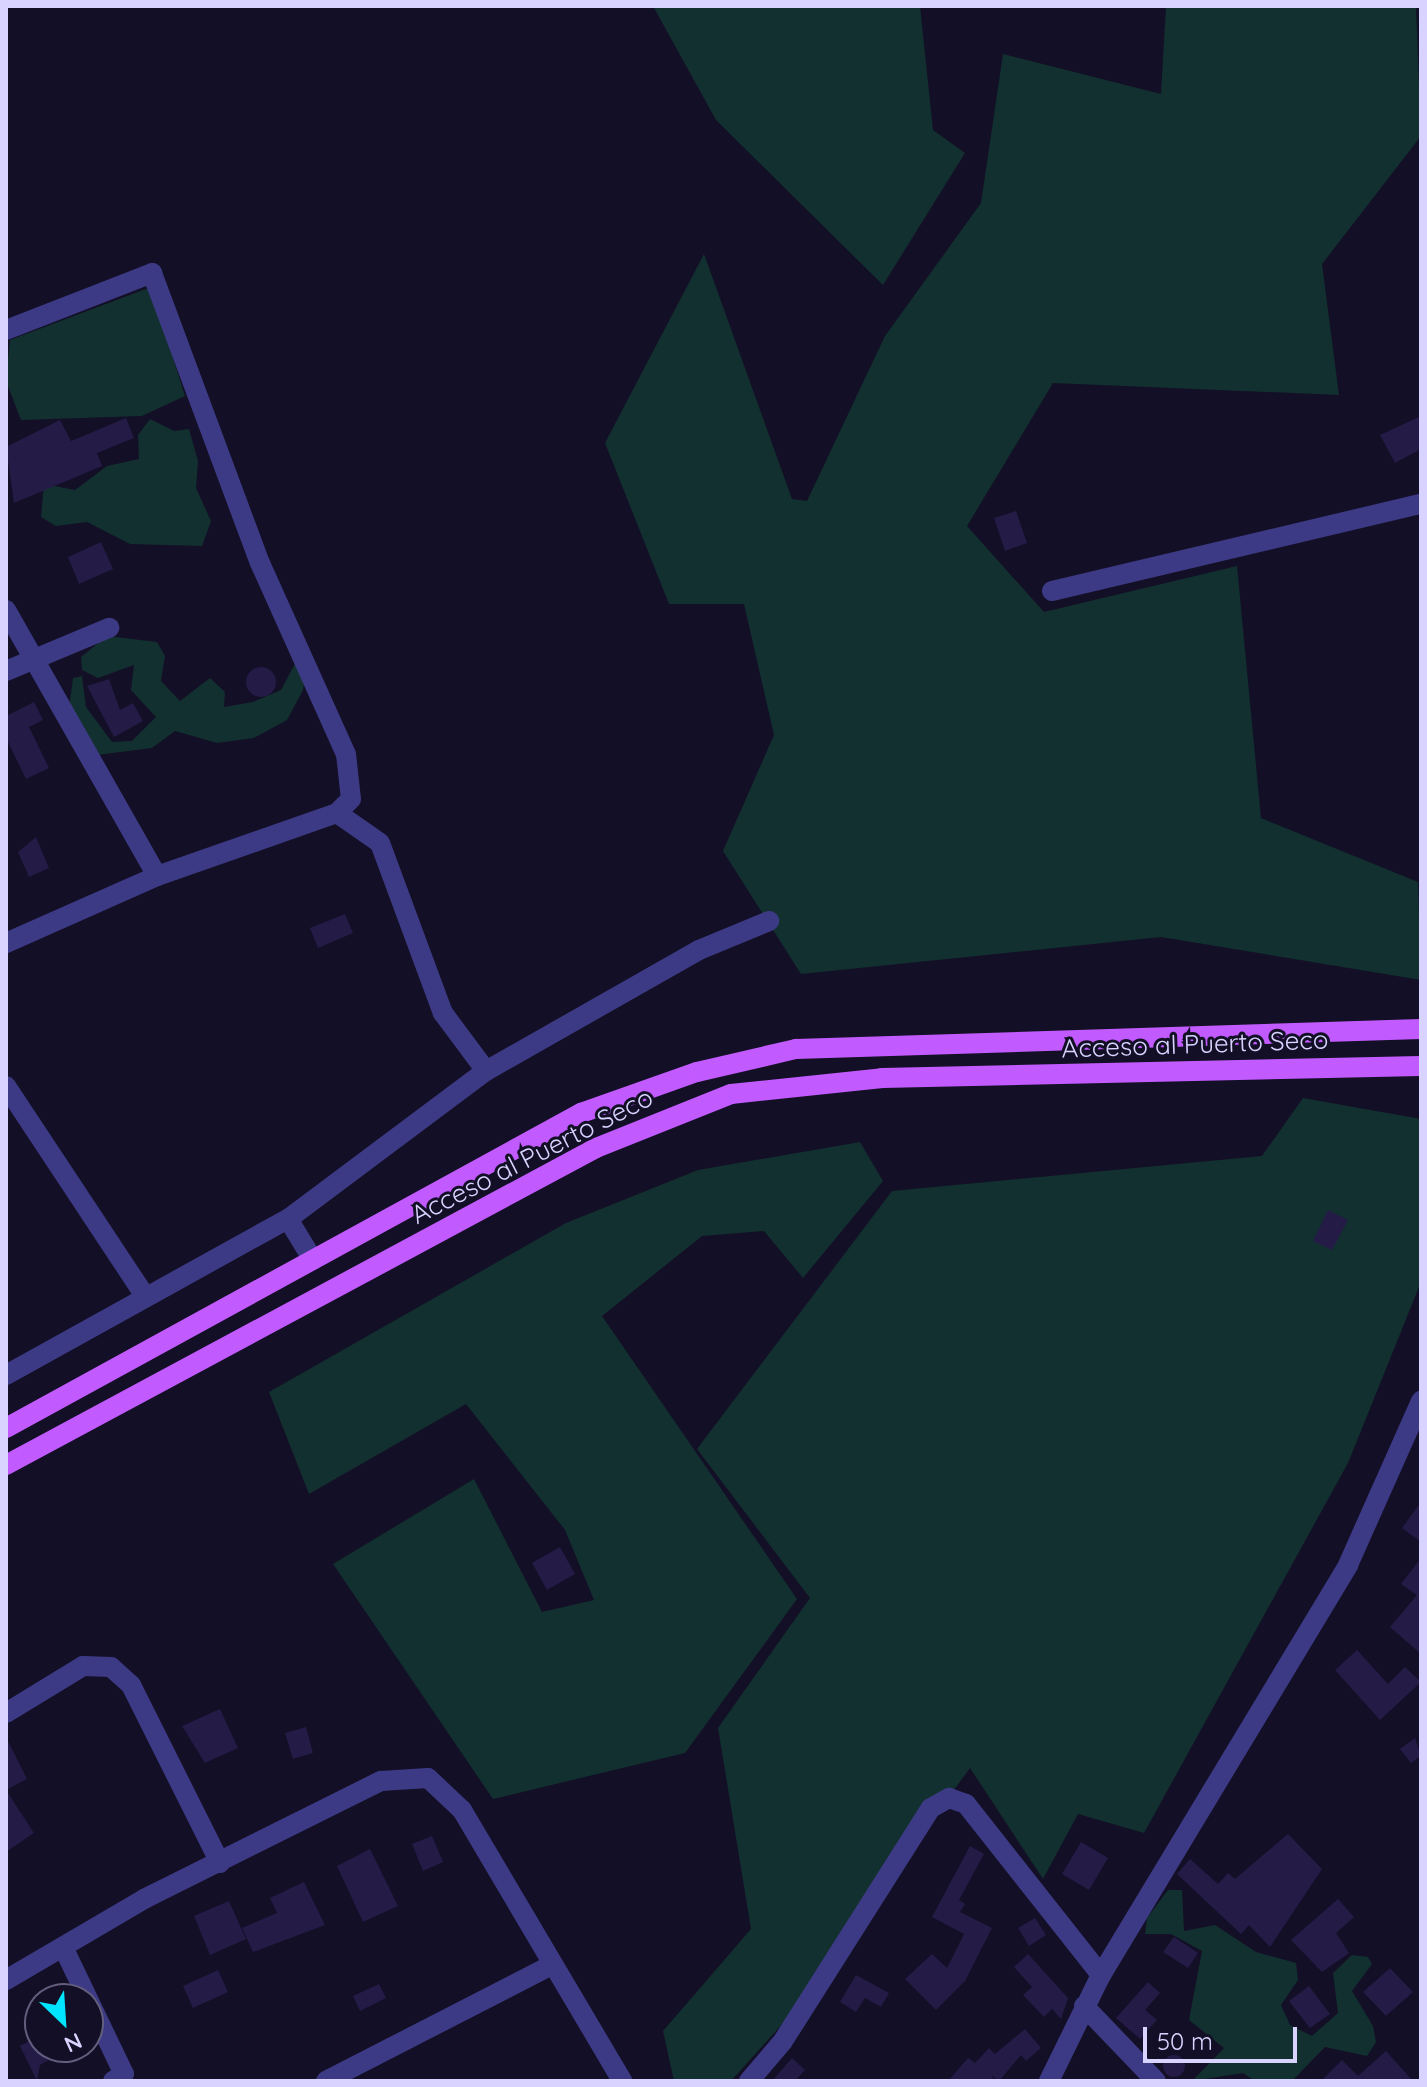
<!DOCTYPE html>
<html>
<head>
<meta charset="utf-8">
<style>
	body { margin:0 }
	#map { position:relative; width:1427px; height:2087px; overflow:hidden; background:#130f26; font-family:Quicksand,sans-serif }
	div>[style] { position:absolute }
	.green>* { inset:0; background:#12302f }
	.building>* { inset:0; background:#241b47 }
	.round { border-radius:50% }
	.minor>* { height:20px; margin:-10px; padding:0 10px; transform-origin:10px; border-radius:10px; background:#3d3a85 }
	.major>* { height:20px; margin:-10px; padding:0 10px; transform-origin:10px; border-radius:10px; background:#c25bff }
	span { translate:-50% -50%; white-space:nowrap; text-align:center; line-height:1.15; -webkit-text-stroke:6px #130f26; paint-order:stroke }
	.street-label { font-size:26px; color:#d9d4ff }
	.frame { position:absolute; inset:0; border:8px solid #d9d4ff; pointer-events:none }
	.north { position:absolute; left:24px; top:1983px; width:80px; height:80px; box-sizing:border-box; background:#130f26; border:2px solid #625e7d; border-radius:50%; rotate:155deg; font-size:22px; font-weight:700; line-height:32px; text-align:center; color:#d9d4ff }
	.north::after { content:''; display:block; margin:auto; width:28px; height:36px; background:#00e5ff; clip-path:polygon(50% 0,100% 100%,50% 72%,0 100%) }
	.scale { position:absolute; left:1143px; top:2027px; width:154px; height:36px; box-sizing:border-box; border:4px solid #d9d4ff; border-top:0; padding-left:10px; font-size:24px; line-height:28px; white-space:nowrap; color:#d9d4ff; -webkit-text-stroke:6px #130f26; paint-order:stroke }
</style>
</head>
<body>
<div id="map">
	<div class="green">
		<div style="clip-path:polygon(653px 6px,920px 6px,933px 130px,965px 153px,883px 285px,716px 120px)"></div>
		<div style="clip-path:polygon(1166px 6px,1416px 6px,1421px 136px,1322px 264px,1339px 395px,1053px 383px,967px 526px,1044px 612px,1237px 566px,1261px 818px,1418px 882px,1421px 980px,1161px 937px,801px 974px,723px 851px,774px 735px,744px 604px,669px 604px,605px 443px,704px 254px,792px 499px,807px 501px,885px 336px,981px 203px,1003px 54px,1161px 94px)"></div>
		<div style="clip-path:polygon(151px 287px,185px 396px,142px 416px,21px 420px,6px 381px,10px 340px)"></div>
		<div style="clip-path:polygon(150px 419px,174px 431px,189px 429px,198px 461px,196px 488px,211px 521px,202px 546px,130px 544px,87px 522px,56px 526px,41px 517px,44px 484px,75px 490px,107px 466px,139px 459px,138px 435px)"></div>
		<div style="clip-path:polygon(107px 636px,157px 642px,165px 656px,161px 681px,180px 701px,210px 678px,225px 692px,224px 707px,253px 702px,281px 690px,297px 660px,306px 670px,303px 690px,287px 720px,254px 738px,217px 743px,175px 731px,152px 748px,96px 755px,69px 709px,73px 678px,82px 676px,86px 707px,112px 742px,132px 741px,156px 717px,131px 690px,134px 665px,98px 678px,82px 670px,81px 657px)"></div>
		<div style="clip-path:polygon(1303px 1098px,1421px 1119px,1421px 1282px,1348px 1463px,1144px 1833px,1078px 1814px,1043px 1879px,970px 1768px,785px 2021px,731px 2081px,674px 2081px,663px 2031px,751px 1929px,718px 1728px,810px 1598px,697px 1449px,892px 1191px,1262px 1156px)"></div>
		<div style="clip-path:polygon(860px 1142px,883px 1181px,803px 1278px,764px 1231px,702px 1236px,602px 1316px,797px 1599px,685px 1753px,493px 1799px,333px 1564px,474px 1479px,542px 1612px,594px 1600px,565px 1530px,466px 1404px,309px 1494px,269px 1392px,566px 1223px,698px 1170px)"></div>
		<div style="clip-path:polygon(1168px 1890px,1182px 1890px,1184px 1931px,1215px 1925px,1256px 1952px,1296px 1963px,1298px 1980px,1281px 2005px,1290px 2025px,1312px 2036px,1338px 2013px,1333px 1973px,1352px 1955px,1368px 1957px,1372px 1964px,1352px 1991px,1373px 2026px,1376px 2042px,1367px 2056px,1325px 2047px,1292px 2081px,1255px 2081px,1243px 2073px,1192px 2081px,1224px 2048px,1189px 2020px,1202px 1951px,1171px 1934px,1145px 1934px,1147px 1918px)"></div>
	</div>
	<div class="building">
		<div style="clip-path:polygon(1421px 416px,1421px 449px,1395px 463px,1380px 435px)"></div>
		<div style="clip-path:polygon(126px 418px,134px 438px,97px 453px,102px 466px,14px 503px,6px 447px,60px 420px,71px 441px)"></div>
		<div style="clip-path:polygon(1016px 511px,1027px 543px,1005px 551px,994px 518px)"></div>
		<div style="clip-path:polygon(101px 542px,113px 569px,79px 584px,68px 557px)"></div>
		<div class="round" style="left:246px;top:667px;width:30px;height:30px"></div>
		<div style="clip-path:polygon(109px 679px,120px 710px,133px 703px,143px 721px,114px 737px,87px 686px)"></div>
		<div style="clip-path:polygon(34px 702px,43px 720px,29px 727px,49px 768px,26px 779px,6px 738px,6px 716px)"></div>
		<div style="clip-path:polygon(36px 837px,49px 868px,29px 877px,18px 852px)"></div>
		<div style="clip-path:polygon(345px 914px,353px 933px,318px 948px,310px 928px)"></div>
		<div style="clip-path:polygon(1328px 1210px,1348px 1220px,1332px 1250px,1313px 1241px)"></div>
		<div style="clip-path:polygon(1421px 1502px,1421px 1542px,1402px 1528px)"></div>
		<div style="clip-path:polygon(560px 1547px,575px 1574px,547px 1590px,532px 1563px)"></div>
		<div style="clip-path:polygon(1421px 1558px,1421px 1654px,1390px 1627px,1417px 1595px,1401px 1584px)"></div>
		<div style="clip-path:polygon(1357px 1650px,1388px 1684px,1405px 1667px,1421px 1682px,1380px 1720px,1335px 1670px)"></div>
		<div style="clip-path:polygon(220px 1709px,238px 1748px,205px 1763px,182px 1726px)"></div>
		<div style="clip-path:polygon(306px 1727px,313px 1753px,293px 1759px,285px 1733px)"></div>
		<div style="clip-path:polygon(6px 1737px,27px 1779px,6px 1790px)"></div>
		<div style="clip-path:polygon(1415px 1738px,1421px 1756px,1411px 1763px,1400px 1749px)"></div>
		<div style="clip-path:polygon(6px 1790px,34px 1833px,6px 1852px)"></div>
		<div style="clip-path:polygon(1288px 1834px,1322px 1869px,1270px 1947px,1249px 1925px,1241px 1934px,1177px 1874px,1190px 1859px,1218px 1884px,1228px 1873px,1235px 1879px)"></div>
		<div style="clip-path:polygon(432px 1836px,443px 1862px,423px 1871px,412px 1844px)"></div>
		<div style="clip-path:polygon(1081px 1842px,1108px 1858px,1089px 1890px,1062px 1874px)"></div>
		<div style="clip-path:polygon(970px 1846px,984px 1854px,959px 1900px,965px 1904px,960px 1912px,992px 1928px,965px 1981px,936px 2010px,905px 1979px,932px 1954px,947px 1968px,964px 1934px,932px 1917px)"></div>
		<div style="clip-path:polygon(370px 1849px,398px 1906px,363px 1922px,337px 1866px)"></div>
		<div style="clip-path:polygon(304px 1882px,325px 1925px,253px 1952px,242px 1928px,277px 1913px,270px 1898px)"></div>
		<div style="clip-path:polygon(1338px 1899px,1354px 1917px,1336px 1933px,1349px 1953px,1322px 1972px,1291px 1940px)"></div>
		<div style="clip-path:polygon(229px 1901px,246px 1939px,210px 1955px,194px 1916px)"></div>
		<div style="clip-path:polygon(1035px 1918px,1046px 1935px,1029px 1946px,1018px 1928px)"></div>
		<div style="clip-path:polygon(1174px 1937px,1198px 1953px,1188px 1968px,1163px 1952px)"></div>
		<div style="clip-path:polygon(1028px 1954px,1068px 1998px,1061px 2019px,1052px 2009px,1044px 2017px,1023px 1995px,1032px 1987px,1014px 1967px)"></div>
		<div style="clip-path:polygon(1390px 1968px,1413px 1992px,1386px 2016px,1363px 1992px)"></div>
		<div style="clip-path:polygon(218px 1970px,228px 1992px,193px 2008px,183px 1986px)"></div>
		<div style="clip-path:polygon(856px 1975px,889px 1993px,881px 2007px,865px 1998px,856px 2012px,840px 2002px)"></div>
		<div style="clip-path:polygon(1148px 1982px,1160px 1993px,1145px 2010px,1157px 2020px,1140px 2039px,1116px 2018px)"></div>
		<div style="clip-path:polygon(379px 1984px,386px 1998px,360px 2011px,353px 1996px)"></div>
		<div style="clip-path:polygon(1309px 1986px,1330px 2014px,1310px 2028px,1289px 2001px)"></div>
		<div style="clip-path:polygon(1025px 2029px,1041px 2048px,1026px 2061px,1021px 2055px,999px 2081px,991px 2075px,995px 2081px,948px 2081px,968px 2058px,975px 2063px,989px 2048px,995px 2054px)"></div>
		<div style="clip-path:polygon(40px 2035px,52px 2058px,40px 2065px,37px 2081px,20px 2046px)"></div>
		<div style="clip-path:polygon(1386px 2051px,1413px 2081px,1321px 2081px,1342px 2060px,1358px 2076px)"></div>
		<div class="round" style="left:1163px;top:2055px;width:22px;height:22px"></div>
		<div style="clip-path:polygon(792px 2058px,805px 2070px,795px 2081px,772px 2081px)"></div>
	</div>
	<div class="minor">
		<div style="left:6px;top:330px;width:157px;rotate:-21.3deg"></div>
		<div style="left:152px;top:273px;width:309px;rotate:69.6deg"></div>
		<div style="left:260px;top:563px;width:209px;rotate:65.8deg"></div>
		<div style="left:346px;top:754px;width:45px;rotate:83.7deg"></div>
		<div style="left:351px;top:799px;width:20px;rotate:135deg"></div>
		<div style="left:1052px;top:591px;width:379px;rotate:-13.3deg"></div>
		<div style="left:6px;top:610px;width:306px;rotate:60.4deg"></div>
		<div style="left:6px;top:671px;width:112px;rotate:-22.7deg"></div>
		<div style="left:6px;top:943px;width:165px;rotate:-23.9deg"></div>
		<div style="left:157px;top:876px;width:191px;rotate:-19.3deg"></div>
		<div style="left:337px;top:813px;width:52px;rotate:34.9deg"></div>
		<div style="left:380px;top:843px;width:181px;rotate:69.7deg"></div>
		<div style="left:443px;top:1013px;width:72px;rotate:53.4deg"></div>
		<div style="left:6px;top:1086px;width:252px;rotate:56.5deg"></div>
		<div style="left:288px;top:1219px;width:48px;rotate:58.6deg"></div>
		<div style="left:6px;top:1375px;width:322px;rotate:-29deg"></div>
		<div style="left:288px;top:1219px;width:247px;rotate:-36.8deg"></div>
		<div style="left:486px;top:1071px;width:245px;rotate:-29.6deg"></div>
		<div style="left:699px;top:950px;width:76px;rotate:-22.5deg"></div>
		<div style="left:6px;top:1713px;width:90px;rotate:-31.4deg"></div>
		<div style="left:83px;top:1666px;width:28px;rotate:2deg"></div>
		<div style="left:111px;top:1667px;width:27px;rotate:42deg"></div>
		<div style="left:131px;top:1685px;width:199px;rotate:63.4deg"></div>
		<div style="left:65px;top:1951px;width:136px;rotate:64.4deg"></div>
		<div style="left:124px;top:2074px;width:13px;rotate:148deg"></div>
		<div style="left:6px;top:1980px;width:160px;rotate:-30.4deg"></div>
		<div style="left:144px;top:1899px;width:265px;rotate:-26.5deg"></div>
		<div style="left:381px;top:1781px;width:47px;rotate:-3.7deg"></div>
		<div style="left:428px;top:1778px;width:47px;rotate:43.3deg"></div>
		<div style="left:462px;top:1810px;width:315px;rotate:59.4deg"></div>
		<div style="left:1084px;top:2006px;width:104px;rotate:46.2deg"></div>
		<div style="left:326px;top:2081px;width:254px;rotate:-27.2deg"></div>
		<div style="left:749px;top:2081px;width:52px;rotate:-49.6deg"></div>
		<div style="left:783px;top:2041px;width:276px;rotate:-57.6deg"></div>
		<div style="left:931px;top:1808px;width:21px;rotate:-29deg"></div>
		<div style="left:949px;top:1798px;width:18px;rotate:19deg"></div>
		<div style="left:966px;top:1804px;width:218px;rotate:51.7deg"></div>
		<div style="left:1049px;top:2081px;width:118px;rotate:-63.9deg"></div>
		<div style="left:1101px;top:1975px;width:479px;rotate:-58.9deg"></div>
		<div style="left:1348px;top:1565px;width:180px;rotate:-66deg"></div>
	</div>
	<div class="major">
		<div style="left:6px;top:1428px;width:656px;rotate:-28.72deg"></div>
		<div style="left:581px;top:1113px;width:123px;rotate:-19.5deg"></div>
		<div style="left:697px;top:1072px;width:102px;rotate:-13.1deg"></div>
		<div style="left:796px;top:1049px;width:625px;rotate:-1.83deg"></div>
		<div style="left:6px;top:1465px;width:670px;rotate:-28.25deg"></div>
		<div style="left:596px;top:1148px;width:145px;rotate:-21.8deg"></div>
		<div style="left:731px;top:1094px;width:152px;rotate:-6deg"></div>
		<div style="left:882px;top:1078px;width:539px;rotate:-1.28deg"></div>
	</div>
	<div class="street-label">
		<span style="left:1195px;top:1044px;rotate:-2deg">Acceso al Puerto Seco</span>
		<span style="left:532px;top:1156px;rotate:-27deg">Acceso al Puerto Seco</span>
	</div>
	<div class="frame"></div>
	<div class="north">N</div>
	<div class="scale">50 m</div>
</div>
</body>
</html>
